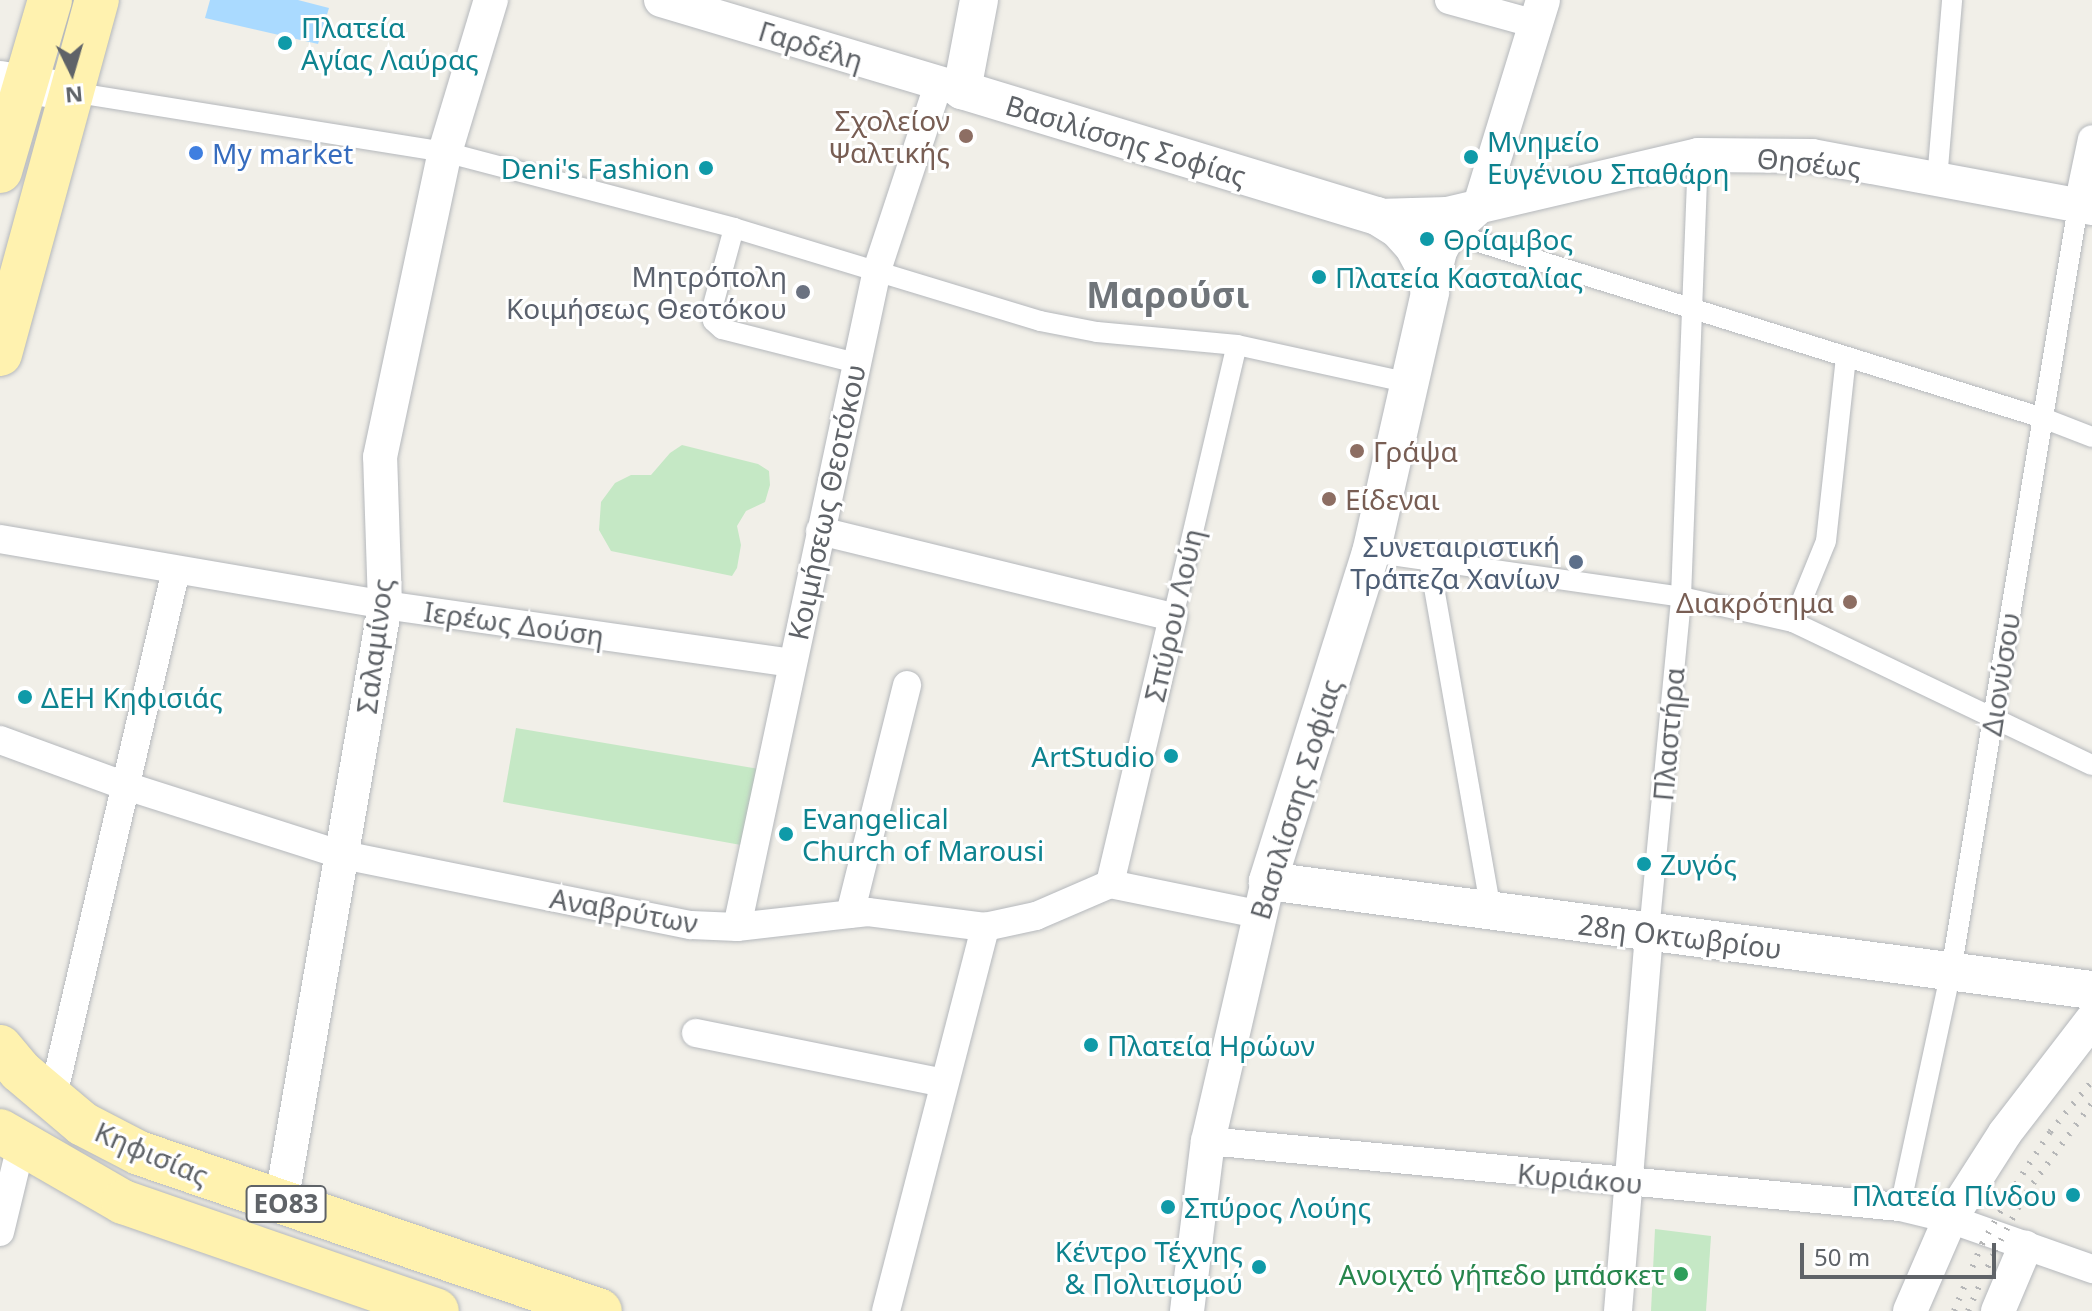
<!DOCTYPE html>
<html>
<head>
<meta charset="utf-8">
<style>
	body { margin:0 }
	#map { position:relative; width:2092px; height:1311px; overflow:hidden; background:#f1efe8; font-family:"Noto Sans",sans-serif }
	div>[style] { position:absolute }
	.green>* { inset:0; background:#c5e8c5 }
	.water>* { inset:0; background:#aadaff }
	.roads { filter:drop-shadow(0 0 2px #b5b8bc) drop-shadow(0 0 2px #b5b8bc) }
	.pedestrian>* { height:20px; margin:-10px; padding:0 10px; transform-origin:10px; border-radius:10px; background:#fff }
	.minor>* { height:28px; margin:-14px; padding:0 14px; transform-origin:14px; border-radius:14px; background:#fff }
	.tertiary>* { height:34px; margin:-17px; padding:0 17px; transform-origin:17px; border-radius:17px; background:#fff }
	.secondary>* { height:38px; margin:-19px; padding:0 19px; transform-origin:19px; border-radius:19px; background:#fff }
	.primary>* { height:44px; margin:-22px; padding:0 22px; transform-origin:22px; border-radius:22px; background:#fff2af }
	.rail>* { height:6px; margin-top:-3px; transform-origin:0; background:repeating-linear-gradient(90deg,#b6b7b8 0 2px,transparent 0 12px) }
	.dots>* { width:22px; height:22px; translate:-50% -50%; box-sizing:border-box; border:4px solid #fff; border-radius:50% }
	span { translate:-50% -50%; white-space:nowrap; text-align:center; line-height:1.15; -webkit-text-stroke:6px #fff; paint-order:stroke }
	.shield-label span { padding:2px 6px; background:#fff; border:2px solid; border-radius:6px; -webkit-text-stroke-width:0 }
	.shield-label { font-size:26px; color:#5f6368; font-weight:700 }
	.culture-label { font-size:28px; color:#0d838f }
	.left { translate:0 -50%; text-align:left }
	.right { translate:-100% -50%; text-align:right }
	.street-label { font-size:28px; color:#5f6368 }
	.education-label { font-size:28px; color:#785e54 }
	.shop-label { font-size:28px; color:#366cbe }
	.worship-label { font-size:28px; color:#5b616d }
	.service-label { font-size:28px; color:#4e5e75 }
	.leisure-label { font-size:28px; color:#27864d }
	.district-label { font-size:36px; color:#70757a; font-weight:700 }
	.north { position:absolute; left:32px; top:32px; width:80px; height:80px; -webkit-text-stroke:6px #fff; paint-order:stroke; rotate:175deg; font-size:22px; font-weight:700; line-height:32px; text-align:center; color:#5f6368 }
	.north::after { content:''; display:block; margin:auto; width:28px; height:36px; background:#5f6368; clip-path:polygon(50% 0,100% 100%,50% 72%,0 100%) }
	.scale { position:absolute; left:1800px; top:1243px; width:196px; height:36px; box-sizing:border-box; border:4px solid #5f6368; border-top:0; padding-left:10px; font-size:24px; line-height:28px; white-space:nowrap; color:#5f6368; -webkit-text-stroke:6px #fff; paint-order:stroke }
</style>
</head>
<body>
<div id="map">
	<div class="green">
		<div style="clip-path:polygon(682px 445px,758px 464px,769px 471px,770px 485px,765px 502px,746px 511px,737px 526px,741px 545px,737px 568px,732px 576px,611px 551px,599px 530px,601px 502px,615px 483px,631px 475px,651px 475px,670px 453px)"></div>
		<div style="clip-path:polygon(516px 728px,759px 769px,741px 845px,503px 802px)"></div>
		<div style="clip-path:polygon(1655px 1229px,1711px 1236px,1706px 1311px,1651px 1311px)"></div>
	</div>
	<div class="water">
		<div style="clip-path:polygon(210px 0,298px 0,329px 8px,318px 44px,205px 18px)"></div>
	</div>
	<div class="roads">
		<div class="pedestrian">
			<div style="left:71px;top:92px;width:379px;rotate:9.1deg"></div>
			<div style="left:445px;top:152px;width:299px;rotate:14.7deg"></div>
			<div style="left:734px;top:228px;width:320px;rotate:16.9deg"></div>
			<div style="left:1040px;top:321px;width:58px;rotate:10.9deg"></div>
			<div style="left:1097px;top:332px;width:141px;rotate:5.3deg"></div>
			<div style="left:1237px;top:345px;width:177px;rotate:12.4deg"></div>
			<div style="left:1937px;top:180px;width:181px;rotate:-85.2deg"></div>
			<div style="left:734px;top:228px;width:84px;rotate:105.2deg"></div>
			<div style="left:712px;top:309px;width:12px;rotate:85deg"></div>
			<div style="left:713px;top:321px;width:12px;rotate:42deg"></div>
			<div style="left:722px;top:329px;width:138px;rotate:14.2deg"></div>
			<div style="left:1450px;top:233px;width:621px;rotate:17.33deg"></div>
			<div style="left:2043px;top:418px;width:53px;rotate:21.2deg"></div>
			<div style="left:1363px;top:551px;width:321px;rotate:8.2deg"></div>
			<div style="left:1681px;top:597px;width:115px;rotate:12.6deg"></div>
			<div style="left:1793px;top:622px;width:331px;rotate:25.6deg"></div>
			<div style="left:1429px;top:559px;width:357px;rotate:80deg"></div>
			<div style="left:1173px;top:617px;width:279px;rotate:-76.8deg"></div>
			<div style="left:1793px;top:622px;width:87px;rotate:-67.8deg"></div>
			<div style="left:1826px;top:541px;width:184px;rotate:-83.8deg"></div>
			<div style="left:1649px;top:932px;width:337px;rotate:-84.5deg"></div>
			<div style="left:1681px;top:597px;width:442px;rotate:-87.8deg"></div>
			<div style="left:1900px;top:1207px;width:241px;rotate:-77.8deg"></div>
			<div style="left:1951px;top:971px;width:775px;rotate:-80.57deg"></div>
		</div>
		<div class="minor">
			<div style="left:1449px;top:0;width:90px;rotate:15.4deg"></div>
			<div style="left:2078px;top:206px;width:68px;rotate:-78.2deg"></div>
			<div style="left:820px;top:531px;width:363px;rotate:13.7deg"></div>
			<div style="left:1173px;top:617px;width:274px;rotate:103.3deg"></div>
			<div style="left:0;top:539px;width:391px;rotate:9.7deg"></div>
			<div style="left:385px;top:605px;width:411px;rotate:8.1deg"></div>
			<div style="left:0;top:740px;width:131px;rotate:20.1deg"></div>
			<div style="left:123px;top:785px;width:231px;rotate:17.7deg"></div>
			<div style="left:343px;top:855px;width:355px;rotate:11.4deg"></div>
			<div style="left:691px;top:925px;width:46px;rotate:2.5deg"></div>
			<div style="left:737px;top:927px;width:132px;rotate:-6.5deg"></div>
			<div style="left:868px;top:912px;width:118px;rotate:7.3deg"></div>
			<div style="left:985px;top:927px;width:52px;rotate:-12.2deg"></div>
			<div style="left:1036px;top:916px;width:81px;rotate:-23.4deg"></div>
			<div style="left:1110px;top:884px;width:151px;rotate:11.5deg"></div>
			<div style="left:850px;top:914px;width:236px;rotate:-76deg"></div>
			<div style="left:737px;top:927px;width:672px;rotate:-77.97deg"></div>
			<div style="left:877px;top:270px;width:197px;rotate:-71.7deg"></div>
			<div style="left:696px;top:1033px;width:253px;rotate:11.4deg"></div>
			<div style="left:52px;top:1100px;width:544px;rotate:-76.83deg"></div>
			<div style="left:1208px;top:1141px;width:695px;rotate:5.45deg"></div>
			<div style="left:1900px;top:1207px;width:51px;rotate:13.5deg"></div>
			<div style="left:1950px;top:1219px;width:151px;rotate:19.4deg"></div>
			<div style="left:0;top:1232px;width:89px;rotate:-76.4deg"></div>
			<div style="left:886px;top:1311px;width:397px;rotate:-75.5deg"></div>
			<div style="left:1618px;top:1311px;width:380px;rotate:-85.3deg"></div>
		</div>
		<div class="tertiary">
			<div style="left:661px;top:0;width:314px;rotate:16.6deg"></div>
			<div style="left:1480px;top:205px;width:214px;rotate:-72.9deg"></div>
			<div style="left:1377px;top:216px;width:70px;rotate:-1.6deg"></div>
			<div style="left:1447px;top:214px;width:258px;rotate:-13.2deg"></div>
			<div style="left:1698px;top:155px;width:114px;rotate:0.5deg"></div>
			<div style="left:1812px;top:156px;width:285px;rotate:10.5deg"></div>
			<div style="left:1430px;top:293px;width:43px;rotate:-76.6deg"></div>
			<div style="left:1440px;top:251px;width:21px;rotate:-61deg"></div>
			<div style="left:1450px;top:233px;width:40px;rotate:-42deg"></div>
			<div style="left:281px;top:1203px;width:607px;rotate:-80.13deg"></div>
			<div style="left:385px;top:605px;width:148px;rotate:-91.9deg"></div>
			<div style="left:380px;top:457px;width:312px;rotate:-78deg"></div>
			<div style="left:445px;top:152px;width:159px;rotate:-73.2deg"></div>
			<div style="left:1187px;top:1311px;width:171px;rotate:-83deg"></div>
			<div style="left:1208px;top:1141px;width:267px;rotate:-77deg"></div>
			<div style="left:1910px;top:1311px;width:100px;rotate:-66.5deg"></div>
			<div style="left:1950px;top:1219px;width:102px;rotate:-57.4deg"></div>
			<div style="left:2005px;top:1133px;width:143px;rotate:-52.4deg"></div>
			<div style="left:1998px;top:1311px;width:69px;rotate:-67.1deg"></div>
		</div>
		<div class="secondary">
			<div style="left:979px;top:0;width:92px;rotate:100.7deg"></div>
			<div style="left:962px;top:90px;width:434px;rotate:16.9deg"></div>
			<div style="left:1377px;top:216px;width:25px;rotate:32deg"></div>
			<div style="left:1398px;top:229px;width:24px;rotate:48deg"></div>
			<div style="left:1414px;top:247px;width:24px;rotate:62deg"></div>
			<div style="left:1425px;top:268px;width:25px;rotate:79deg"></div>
			<div style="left:1430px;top:293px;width:266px;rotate:102.8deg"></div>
			<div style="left:1371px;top:552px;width:345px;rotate:107.4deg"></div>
			<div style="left:1268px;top:881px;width:831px;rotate:7.54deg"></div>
			<div style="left:0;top:80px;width:72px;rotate:9.6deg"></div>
		</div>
		<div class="primary">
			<div style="left:0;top:171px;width:178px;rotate:-73.7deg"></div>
			<div style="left:0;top:354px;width:367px;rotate:-74.7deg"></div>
			<div style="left:0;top:1047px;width:31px;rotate:50deg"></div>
			<div style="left:20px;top:1071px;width:82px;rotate:40.1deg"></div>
			<div style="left:83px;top:1124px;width:63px;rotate:27.4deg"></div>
			<div style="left:139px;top:1153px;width:487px;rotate:18.9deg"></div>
			<div style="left:0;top:1131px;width:142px;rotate:30deg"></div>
			<div style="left:123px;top:1202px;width:332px;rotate:19.1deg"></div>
		</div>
	</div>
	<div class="rail">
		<div style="left:1954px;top:1311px;width:73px;rotate:-67.3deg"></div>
		<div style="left:1982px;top:1244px;width:69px;rotate:-60.5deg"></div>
		<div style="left:2016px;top:1184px;width:62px;rotate:-56.8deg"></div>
		<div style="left:2050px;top:1132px;width:66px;rotate:-50.5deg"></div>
		<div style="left:1968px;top:1311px;width:66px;rotate:-65.8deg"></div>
		<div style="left:1995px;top:1251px;width:66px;rotate:-61.9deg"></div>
		<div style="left:2026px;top:1193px;width:112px;rotate:-53.7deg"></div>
	</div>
	<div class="dots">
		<div style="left:285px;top:43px;background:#0f9aa8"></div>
		<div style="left:966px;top:136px;background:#8d6e63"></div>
		<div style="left:196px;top:153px;background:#3f7fe0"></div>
		<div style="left:1471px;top:157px;background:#0f9aa8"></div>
		<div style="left:706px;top:168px;background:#0f9aa8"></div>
		<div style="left:1427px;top:239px;background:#0f9aa8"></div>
		<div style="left:1319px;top:277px;background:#0f9aa8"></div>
		<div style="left:803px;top:292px;background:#6b7280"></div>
		<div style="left:1357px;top:451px;background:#8d6e63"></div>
		<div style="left:1329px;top:499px;background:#8d6e63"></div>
		<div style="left:1576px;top:562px;background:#5c6f8a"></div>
		<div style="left:1850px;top:602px;background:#8d6e63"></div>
		<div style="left:25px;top:697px;background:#0f9aa8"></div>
		<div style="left:1171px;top:756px;background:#0f9aa8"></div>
		<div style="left:786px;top:834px;background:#0f9aa8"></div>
		<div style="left:1644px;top:864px;background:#0f9aa8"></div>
		<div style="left:1091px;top:1045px;background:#0f9aa8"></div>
		<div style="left:2073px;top:1195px;background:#0f9aa8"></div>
		<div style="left:1168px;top:1207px;background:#0f9aa8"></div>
		<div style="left:1259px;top:1267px;background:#0f9aa8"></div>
		<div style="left:1681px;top:1274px;background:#2e9e5b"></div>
	</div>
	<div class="shield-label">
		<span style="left:286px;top:1204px">ΕΟ83</span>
	</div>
	<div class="culture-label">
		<span class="left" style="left:301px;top:43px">Πλατεία<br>Αγίας Λαύρας</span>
		<span class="left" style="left:1487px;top:157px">Μνημείο<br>Ευγένιου Σπαθάρη</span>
		<span class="right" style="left:690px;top:168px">Deni's Fashion</span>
		<span class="left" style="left:1443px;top:239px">Θρίαμβος</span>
		<span class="left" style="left:1335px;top:277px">Πλατεία Κασταλίας</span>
		<span class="left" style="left:41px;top:697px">ΔΕΗ Κηφισιάς</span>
		<span class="right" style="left:1155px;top:756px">ArtStudio</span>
		<span class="left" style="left:802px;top:834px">Evangelical<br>Church of Marousi</span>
		<span class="left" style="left:1660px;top:864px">Ζυγός</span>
		<span class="left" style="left:1107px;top:1045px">Πλατεία Ηρώων</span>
		<span class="right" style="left:2057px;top:1195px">Πλατεία Πίνδου</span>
		<span class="left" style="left:1184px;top:1207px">Σπύρος Λούης</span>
		<span class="right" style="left:1243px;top:1267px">Κέντρο Τέχνης<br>&amp; Πολιτισμού</span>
	</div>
	<div class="street-label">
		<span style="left:811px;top:45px;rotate:17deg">Γαρδέλη</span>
		<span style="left:1126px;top:140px;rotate:17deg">Βασιλίσσης Σοφίας</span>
		<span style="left:1809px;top:162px;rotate:5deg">Θησέως</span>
		<span style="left:826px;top:502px;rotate:-78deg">Κοιμήσεως Θεοτόκου</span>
		<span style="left:1173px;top:615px;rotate:-77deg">Σπύρου Λούη</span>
		<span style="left:514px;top:623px;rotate:8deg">Ιερέως Δούση</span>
		<span style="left:374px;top:646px;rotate:-83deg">Σαλαμίνος</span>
		<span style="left:2000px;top:674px;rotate:-81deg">Διονύσου</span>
		<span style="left:1668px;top:734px;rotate:-85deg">Πλαστήρα</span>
		<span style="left:1295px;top:799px;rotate:-73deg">Βασιλίσσης Σοφίας</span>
		<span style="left:624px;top:910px;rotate:10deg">Αναβρύτων</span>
		<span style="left:1680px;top:936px;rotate:7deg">28η Οκτωβρίου</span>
		<span style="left:152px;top:1153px;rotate:23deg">Κηφισίας</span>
		<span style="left:1580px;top:1178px;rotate:5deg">Κυριάκου</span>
	</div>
	<div class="education-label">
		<span class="right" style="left:950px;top:136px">Σχολείον<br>Ψαλτικής</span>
		<span class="left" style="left:1373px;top:451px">Γράψα</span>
		<span class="left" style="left:1345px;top:499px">Είδεναι</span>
		<span class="right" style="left:1834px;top:602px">Διακρότημα</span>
	</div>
	<div class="shop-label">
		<span class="left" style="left:212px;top:153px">My market</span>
	</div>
	<div class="worship-label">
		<span class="right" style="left:787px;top:292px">Μητρόπολη<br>Κοιμήσεως Θεοτόκου</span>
	</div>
	<div class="service-label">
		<span class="right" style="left:1560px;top:562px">Συνεταιριστική<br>Τράπεζα Χανίων</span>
	</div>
	<div class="leisure-label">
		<span class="right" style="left:1665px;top:1274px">Ανοιχτό γήπεδο μπάσκετ</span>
	</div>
	<div class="district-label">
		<span style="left:1168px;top:295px">Μαρούσι</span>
	</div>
	<div class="north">N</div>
	<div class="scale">50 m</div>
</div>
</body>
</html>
